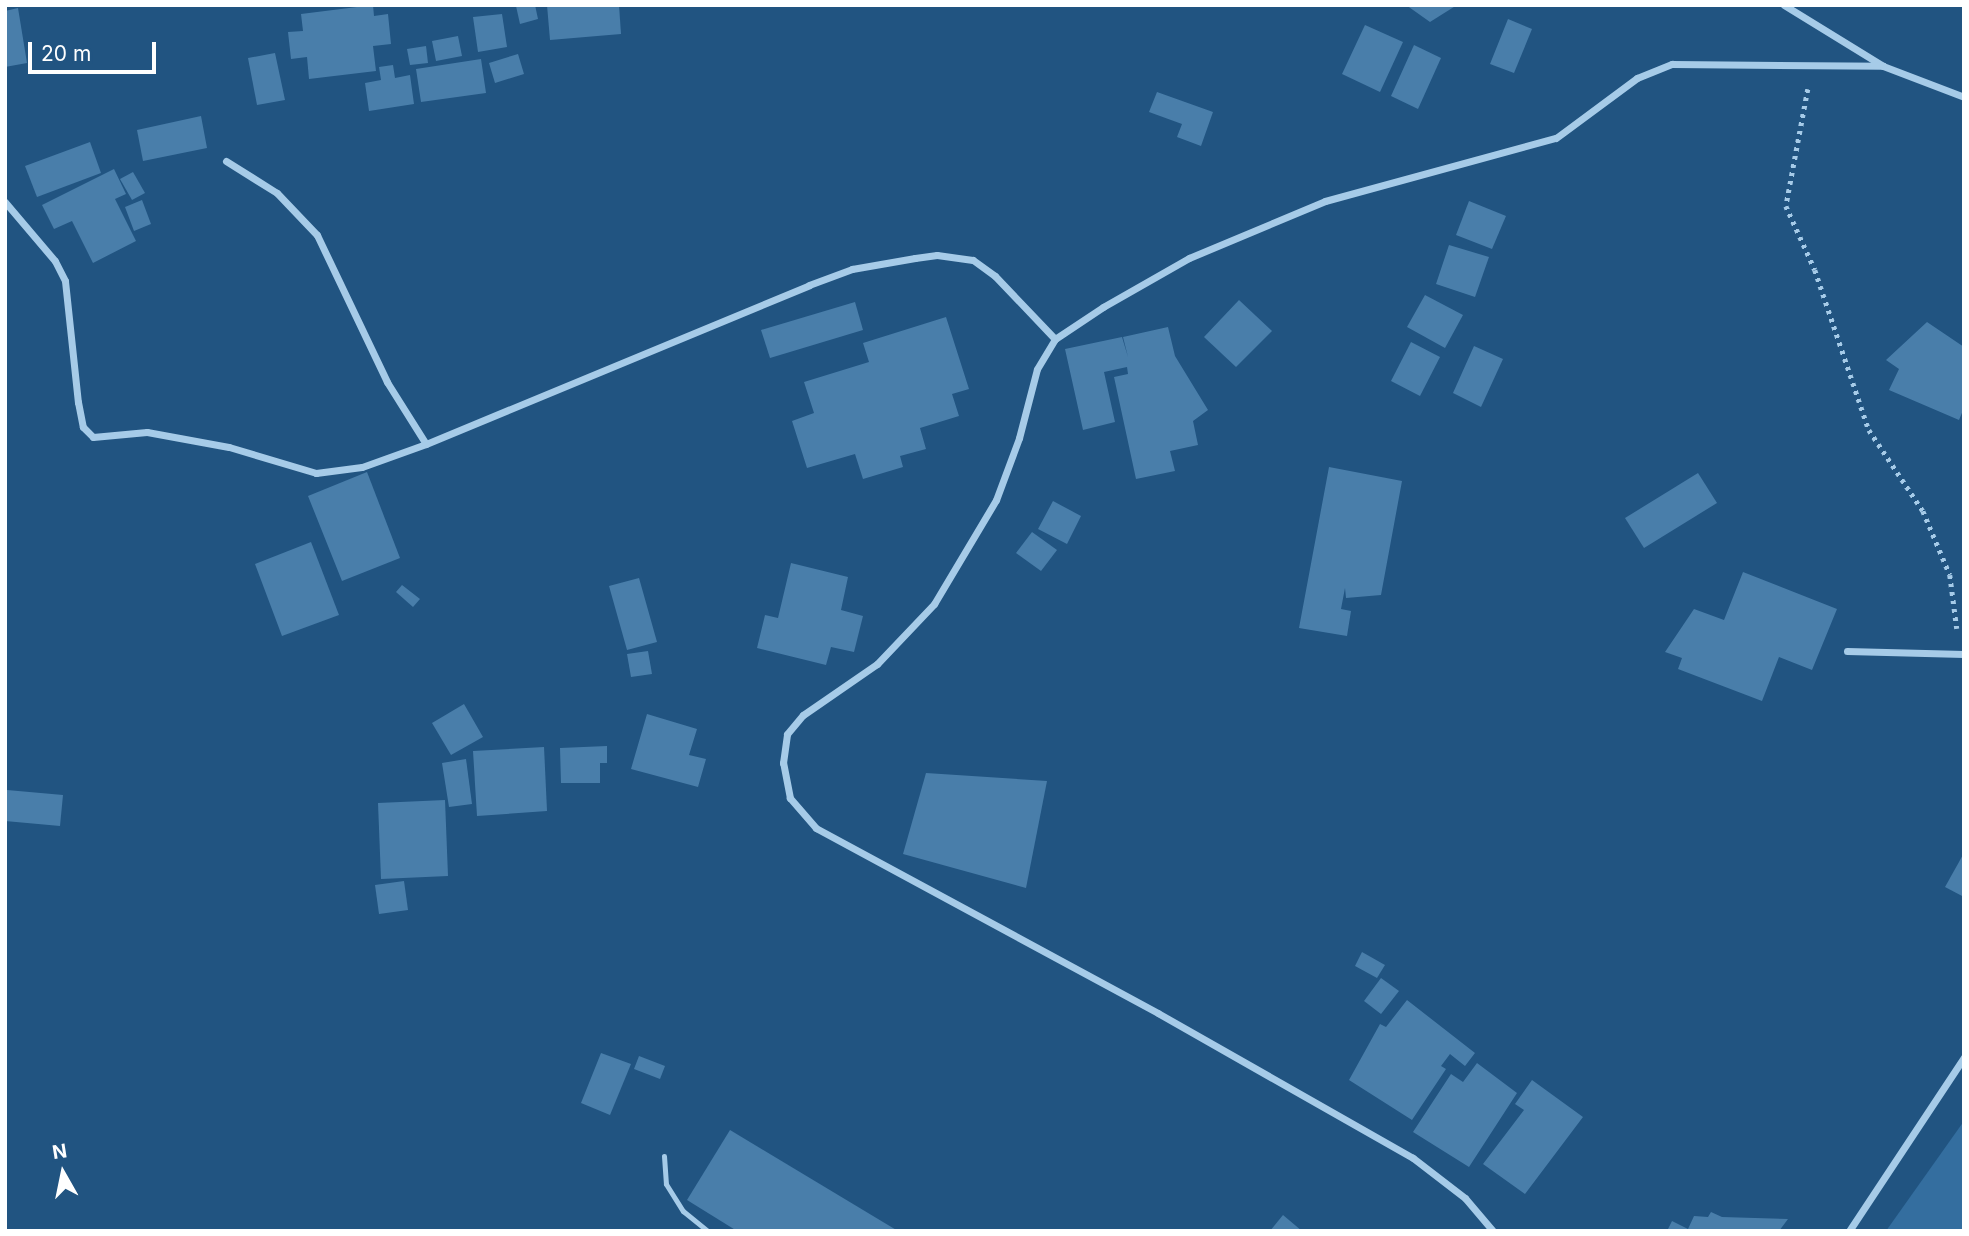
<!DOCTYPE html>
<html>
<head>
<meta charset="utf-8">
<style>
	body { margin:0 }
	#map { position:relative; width:1969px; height:1236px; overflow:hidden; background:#215481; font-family:Inter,sans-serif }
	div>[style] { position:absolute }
	.green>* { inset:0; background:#346e9f }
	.building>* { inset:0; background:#497eaa }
	.path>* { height:4.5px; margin-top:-2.25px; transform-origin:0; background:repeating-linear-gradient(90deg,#a6cbe8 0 3.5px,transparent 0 8.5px) }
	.lane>* { height:5px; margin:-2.5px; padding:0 2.5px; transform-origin:2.5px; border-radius:2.5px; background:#a6cbe8 }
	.street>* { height:7px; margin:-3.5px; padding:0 3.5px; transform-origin:3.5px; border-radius:3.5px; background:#a6cbe8 }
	span { translate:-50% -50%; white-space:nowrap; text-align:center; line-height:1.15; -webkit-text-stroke:5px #215481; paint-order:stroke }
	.frame { position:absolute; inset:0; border:7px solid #fff; pointer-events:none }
	.north { position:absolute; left:28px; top:1138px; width:70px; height:70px; -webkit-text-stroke:5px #215481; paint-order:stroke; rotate:351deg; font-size:19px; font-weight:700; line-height:28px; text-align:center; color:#fff }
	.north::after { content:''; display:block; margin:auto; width:24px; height:32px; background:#fff; clip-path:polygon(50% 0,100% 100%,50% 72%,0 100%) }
	.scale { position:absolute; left:28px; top:42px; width:128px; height:32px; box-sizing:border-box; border:4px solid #fff; border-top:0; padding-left:9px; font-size:21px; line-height:24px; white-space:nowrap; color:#fff; -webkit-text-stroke:5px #215481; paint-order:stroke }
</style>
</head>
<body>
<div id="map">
	<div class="green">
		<div style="clip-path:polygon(1964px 1121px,1964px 1231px,1886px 1231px)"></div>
	</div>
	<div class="building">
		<div style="clip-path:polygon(373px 5px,374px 16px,388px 14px,391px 44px,373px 46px,376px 71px,309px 79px,307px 57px,291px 59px,288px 32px,303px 31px,301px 14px)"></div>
		<div style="clip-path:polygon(535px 5px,538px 19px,520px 24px,516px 6px)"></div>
		<div style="clip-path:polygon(547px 5px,619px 5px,621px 34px,550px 40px)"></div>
		<div style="clip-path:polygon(1406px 5px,1457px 5px,1430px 22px)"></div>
		<div style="clip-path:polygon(18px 8px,27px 63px,5px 67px,5px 11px)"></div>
		<div style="clip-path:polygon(502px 14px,507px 47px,478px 52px,473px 17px)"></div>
		<div style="clip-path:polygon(1508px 19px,1532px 29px,1514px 73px,1490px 64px)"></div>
		<div style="clip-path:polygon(1365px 25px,1403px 42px,1380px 92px,1342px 74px)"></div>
		<div style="clip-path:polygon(458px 36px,462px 56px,436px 61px,432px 41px)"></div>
		<div style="clip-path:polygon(1414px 45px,1441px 58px,1418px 109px,1391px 96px)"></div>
		<div style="clip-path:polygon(426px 46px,428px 63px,410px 65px,407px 49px)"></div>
		<div style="clip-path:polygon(275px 53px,285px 100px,257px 105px,248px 58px)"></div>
		<div style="clip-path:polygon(518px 54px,524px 74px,495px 83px,489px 63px)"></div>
		<div style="clip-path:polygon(481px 59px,486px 93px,421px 102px,416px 69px)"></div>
		<div style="clip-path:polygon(393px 65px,395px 78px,410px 75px,414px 104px,369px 111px,365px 83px,381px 80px,379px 67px)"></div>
		<div style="clip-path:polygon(1157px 92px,1213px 112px,1201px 146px,1177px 137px,1182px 124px,1149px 112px)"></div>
		<div style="clip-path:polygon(201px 116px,207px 148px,143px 161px,137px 130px)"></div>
		<div style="clip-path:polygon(90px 142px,101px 173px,37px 197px,25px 166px)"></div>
		<div style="clip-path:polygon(114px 169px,126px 194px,115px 199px,136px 241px,93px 263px,72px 221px,54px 229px,42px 205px)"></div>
		<div style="clip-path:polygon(133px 172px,145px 193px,132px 200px,120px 179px)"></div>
		<div style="clip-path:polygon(142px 200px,151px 224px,134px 231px,125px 207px)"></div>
		<div style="clip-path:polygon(1469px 201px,1506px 216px,1492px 249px,1456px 235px)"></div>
		<div style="clip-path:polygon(1449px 245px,1489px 257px,1475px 297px,1436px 284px)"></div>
		<div style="clip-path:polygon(1425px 295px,1463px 315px,1445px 348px,1407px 327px)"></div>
		<div style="clip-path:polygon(1239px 300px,1272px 331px,1236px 367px,1204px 337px)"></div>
		<div style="clip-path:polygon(855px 302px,863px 330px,770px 358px,761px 330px)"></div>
		<div style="clip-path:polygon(946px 317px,969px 389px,952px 394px,959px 416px,920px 428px,926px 449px,900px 456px,903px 467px,863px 479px,855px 454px,807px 468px,792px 421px,814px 413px,804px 382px,869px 362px,863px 343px)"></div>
		<div style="clip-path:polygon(1927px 322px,1964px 347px,1964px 408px,1959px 420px,1889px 390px,1899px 369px,1886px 360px)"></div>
		<div style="clip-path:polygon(1168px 327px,1175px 356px,1208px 410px,1193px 421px,1198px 445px,1170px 451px,1175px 471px,1136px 479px,1114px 377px,1128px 374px,1127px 367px,1104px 372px,1115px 422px,1083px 430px,1065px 349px,1122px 337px,1128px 357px,1123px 337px)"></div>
		<div style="clip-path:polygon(1411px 342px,1440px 357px,1420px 396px,1391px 381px)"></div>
		<div style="clip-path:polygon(1474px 346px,1503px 359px,1481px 407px,1453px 393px)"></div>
		<div style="clip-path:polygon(1329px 467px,1402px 481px,1381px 595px,1346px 598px,1345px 588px,1341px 609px,1351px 611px,1347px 636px,1299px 628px)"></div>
		<div style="clip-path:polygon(367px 472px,400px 558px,342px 581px,308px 496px)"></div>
		<div style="clip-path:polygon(1698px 473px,1717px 503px,1644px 548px,1625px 518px)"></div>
		<div style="clip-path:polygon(1053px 501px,1081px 516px,1067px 544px,1038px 529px)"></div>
		<div style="clip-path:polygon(1032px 532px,1057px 550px,1041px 571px,1016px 553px)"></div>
		<div style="clip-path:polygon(311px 542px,339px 615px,282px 636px,255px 564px)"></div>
		<div style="clip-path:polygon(791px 563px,848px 577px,841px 610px,863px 616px,854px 652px,831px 647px,826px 665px,757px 648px,765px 615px,778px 618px)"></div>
		<div style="clip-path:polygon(1743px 572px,1837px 609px,1812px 670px,1779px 657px,1762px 701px,1678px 669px,1682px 658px,1665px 652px,1694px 609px,1724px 620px)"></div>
		<div style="clip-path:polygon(639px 578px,657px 642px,627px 650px,609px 586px)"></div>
		<div style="clip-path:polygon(402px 585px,420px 599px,413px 607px,396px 592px)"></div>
		<div style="clip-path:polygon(648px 651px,652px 674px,631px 677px,627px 654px)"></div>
		<div style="clip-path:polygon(464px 704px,483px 737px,451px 755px,432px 723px)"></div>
		<div style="clip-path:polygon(647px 714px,697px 729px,689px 755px,706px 759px,698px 787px,631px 769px)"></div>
		<div style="clip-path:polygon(607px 746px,607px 763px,600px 763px,600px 783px,561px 783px,560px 748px)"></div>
		<div style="clip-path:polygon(544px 747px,547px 811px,477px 816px,473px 751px)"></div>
		<div style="clip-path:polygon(466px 759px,472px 804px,449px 807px,442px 763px)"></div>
		<div style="clip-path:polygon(926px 773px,1047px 781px,1026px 888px,903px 854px)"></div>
		<div style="clip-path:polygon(7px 790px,63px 795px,60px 826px,5px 821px)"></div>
		<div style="clip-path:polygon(445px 800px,448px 876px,381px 879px,378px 803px)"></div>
		<div style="clip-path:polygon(1964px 853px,1964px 897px,1945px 887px)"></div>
		<div style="clip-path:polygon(404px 881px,408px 910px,379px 914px,375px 885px)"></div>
		<div style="clip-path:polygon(1362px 952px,1385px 965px,1377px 978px,1355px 966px)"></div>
		<div style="clip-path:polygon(1381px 978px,1399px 991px,1381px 1014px,1364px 1001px)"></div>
		<div style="clip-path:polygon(1407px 1000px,1475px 1053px,1465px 1066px,1450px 1054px,1441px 1066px,1446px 1069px,1412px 1120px,1349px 1080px,1380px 1024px,1386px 1027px)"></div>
		<div style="clip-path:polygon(601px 1053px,631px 1064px,610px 1115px,581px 1103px)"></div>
		<div style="clip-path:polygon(639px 1056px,665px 1066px,660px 1079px,634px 1069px)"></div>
		<div style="clip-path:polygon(1477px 1063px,1517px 1093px,1469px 1167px,1413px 1132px,1451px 1074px,1463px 1082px)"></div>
		<div style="clip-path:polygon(1532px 1080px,1583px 1117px,1525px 1194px,1483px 1164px,1524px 1110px,1515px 1104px)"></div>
		<div style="clip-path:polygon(730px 1130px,898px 1231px,737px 1231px,687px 1200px)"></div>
		<div style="clip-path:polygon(1711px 1212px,1722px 1217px,1788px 1219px,1779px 1231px,1667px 1231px,1672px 1221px,1688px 1229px,1694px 1216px,1708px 1217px)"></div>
		<div style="clip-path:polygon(1283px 1215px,1302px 1231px,1270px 1231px)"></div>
	</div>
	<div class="path">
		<div style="left:1808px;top:89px;width:119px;rotate:100.6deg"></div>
		<div style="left:1786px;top:206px;width:70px;rotate:65.6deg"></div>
		<div style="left:1815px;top:270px;width:169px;rotate:71.4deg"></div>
		<div style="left:1869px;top:430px;width:97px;rotate:56.3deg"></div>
		<div style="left:1923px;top:511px;width:69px;rotate:67.1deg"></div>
		<div style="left:1950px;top:575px;width:54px;rotate:82.6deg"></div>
	</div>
	<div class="lane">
		<div style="left:664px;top:1156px;width:28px;rotate:86deg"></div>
		<div style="left:666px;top:1184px;width:32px;rotate:58deg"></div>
		<div style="left:683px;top:1211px;width:32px;rotate:39deg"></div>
	</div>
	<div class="street">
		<div style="left:1784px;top:5px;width:116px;rotate:31.6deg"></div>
		<div style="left:1883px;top:66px;width:87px;rotate:20.9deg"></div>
		<div style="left:226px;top:161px;width:60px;rotate:32.1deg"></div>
		<div style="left:277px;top:193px;width:58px;rotate:46.4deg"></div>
		<div style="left:317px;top:235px;width:163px;rotate:64.5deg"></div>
		<div style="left:387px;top:382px;width:73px;rotate:57.8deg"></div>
		<div style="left:5px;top:202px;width:77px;rotate:49.7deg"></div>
		<div style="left:55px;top:261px;width:22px;rotate:63deg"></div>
		<div style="left:65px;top:281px;width:122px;rotate:83.9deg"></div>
		<div style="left:78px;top:402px;width:25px;rotate:79deg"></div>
		<div style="left:83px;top:427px;width:14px;rotate:45deg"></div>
		<div style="left:93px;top:437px;width:54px;rotate:-5.3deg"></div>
		<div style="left:147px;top:432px;width:83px;rotate:10.4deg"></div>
		<div style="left:229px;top:447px;width:91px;rotate:16.6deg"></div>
		<div style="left:316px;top:473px;width:46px;rotate:-7.4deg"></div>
		<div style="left:362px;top:467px;width:68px;rotate:-19.8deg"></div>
		<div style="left:426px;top:444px;width:415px;rotate:-22.5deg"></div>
		<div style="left:809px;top:285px;width:46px;rotate:-20.4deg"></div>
		<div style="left:852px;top:269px;width:64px;rotate:-9.9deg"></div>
		<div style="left:915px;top:258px;width:22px;rotate:-8deg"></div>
		<div style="left:937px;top:255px;width:36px;rotate:8deg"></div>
		<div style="left:973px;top:260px;width:27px;rotate:36deg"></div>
		<div style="left:995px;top:276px;width:87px;rotate:46.4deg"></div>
		<div style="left:1847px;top:651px;width:117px;rotate:1.5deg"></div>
		<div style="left:1493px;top:1231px;width:43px;rotate:-130.3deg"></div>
		<div style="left:1465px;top:1198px;width:66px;rotate:-142.4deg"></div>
		<div style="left:1413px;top:1158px;width:293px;rotate:-150.4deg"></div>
		<div style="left:1158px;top:1013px;width:389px;rotate:-151.6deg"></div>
		<div style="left:816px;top:828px;width:40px;rotate:-131deg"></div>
		<div style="left:790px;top:798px;width:36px;rotate:-101deg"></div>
		<div style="left:783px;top:763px;width:29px;rotate:-82deg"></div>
		<div style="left:787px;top:734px;width:25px;rotate:-50deg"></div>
		<div style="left:803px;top:715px;width:90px;rotate:-34.6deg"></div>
		<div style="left:877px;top:664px;width:83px;rotate:-46.5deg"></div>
		<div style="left:934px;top:604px;width:121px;rotate:-59.2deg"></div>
		<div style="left:996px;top:500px;width:66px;rotate:-69.6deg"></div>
		<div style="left:1019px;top:438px;width:71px;rotate:-75.4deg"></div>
		<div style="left:1037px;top:369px;width:35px;rotate:-59deg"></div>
		<div style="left:1055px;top:339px;width:58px;rotate:-33.7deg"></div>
		<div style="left:1103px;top:307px;width:99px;rotate:-29.7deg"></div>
		<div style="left:1189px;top:258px;width:147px;rotate:-22.7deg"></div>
		<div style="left:1325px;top:201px;width:239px;rotate:-15.3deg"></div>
		<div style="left:1556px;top:138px;width:101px;rotate:-36.5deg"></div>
		<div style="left:1637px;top:78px;width:38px;rotate:-22deg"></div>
		<div style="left:1672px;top:64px;width:211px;rotate:0.5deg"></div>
		<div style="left:1849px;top:1231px;width:209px;rotate:-56.5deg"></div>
	</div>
	<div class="frame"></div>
	<div class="north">N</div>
	<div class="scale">20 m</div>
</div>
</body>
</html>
